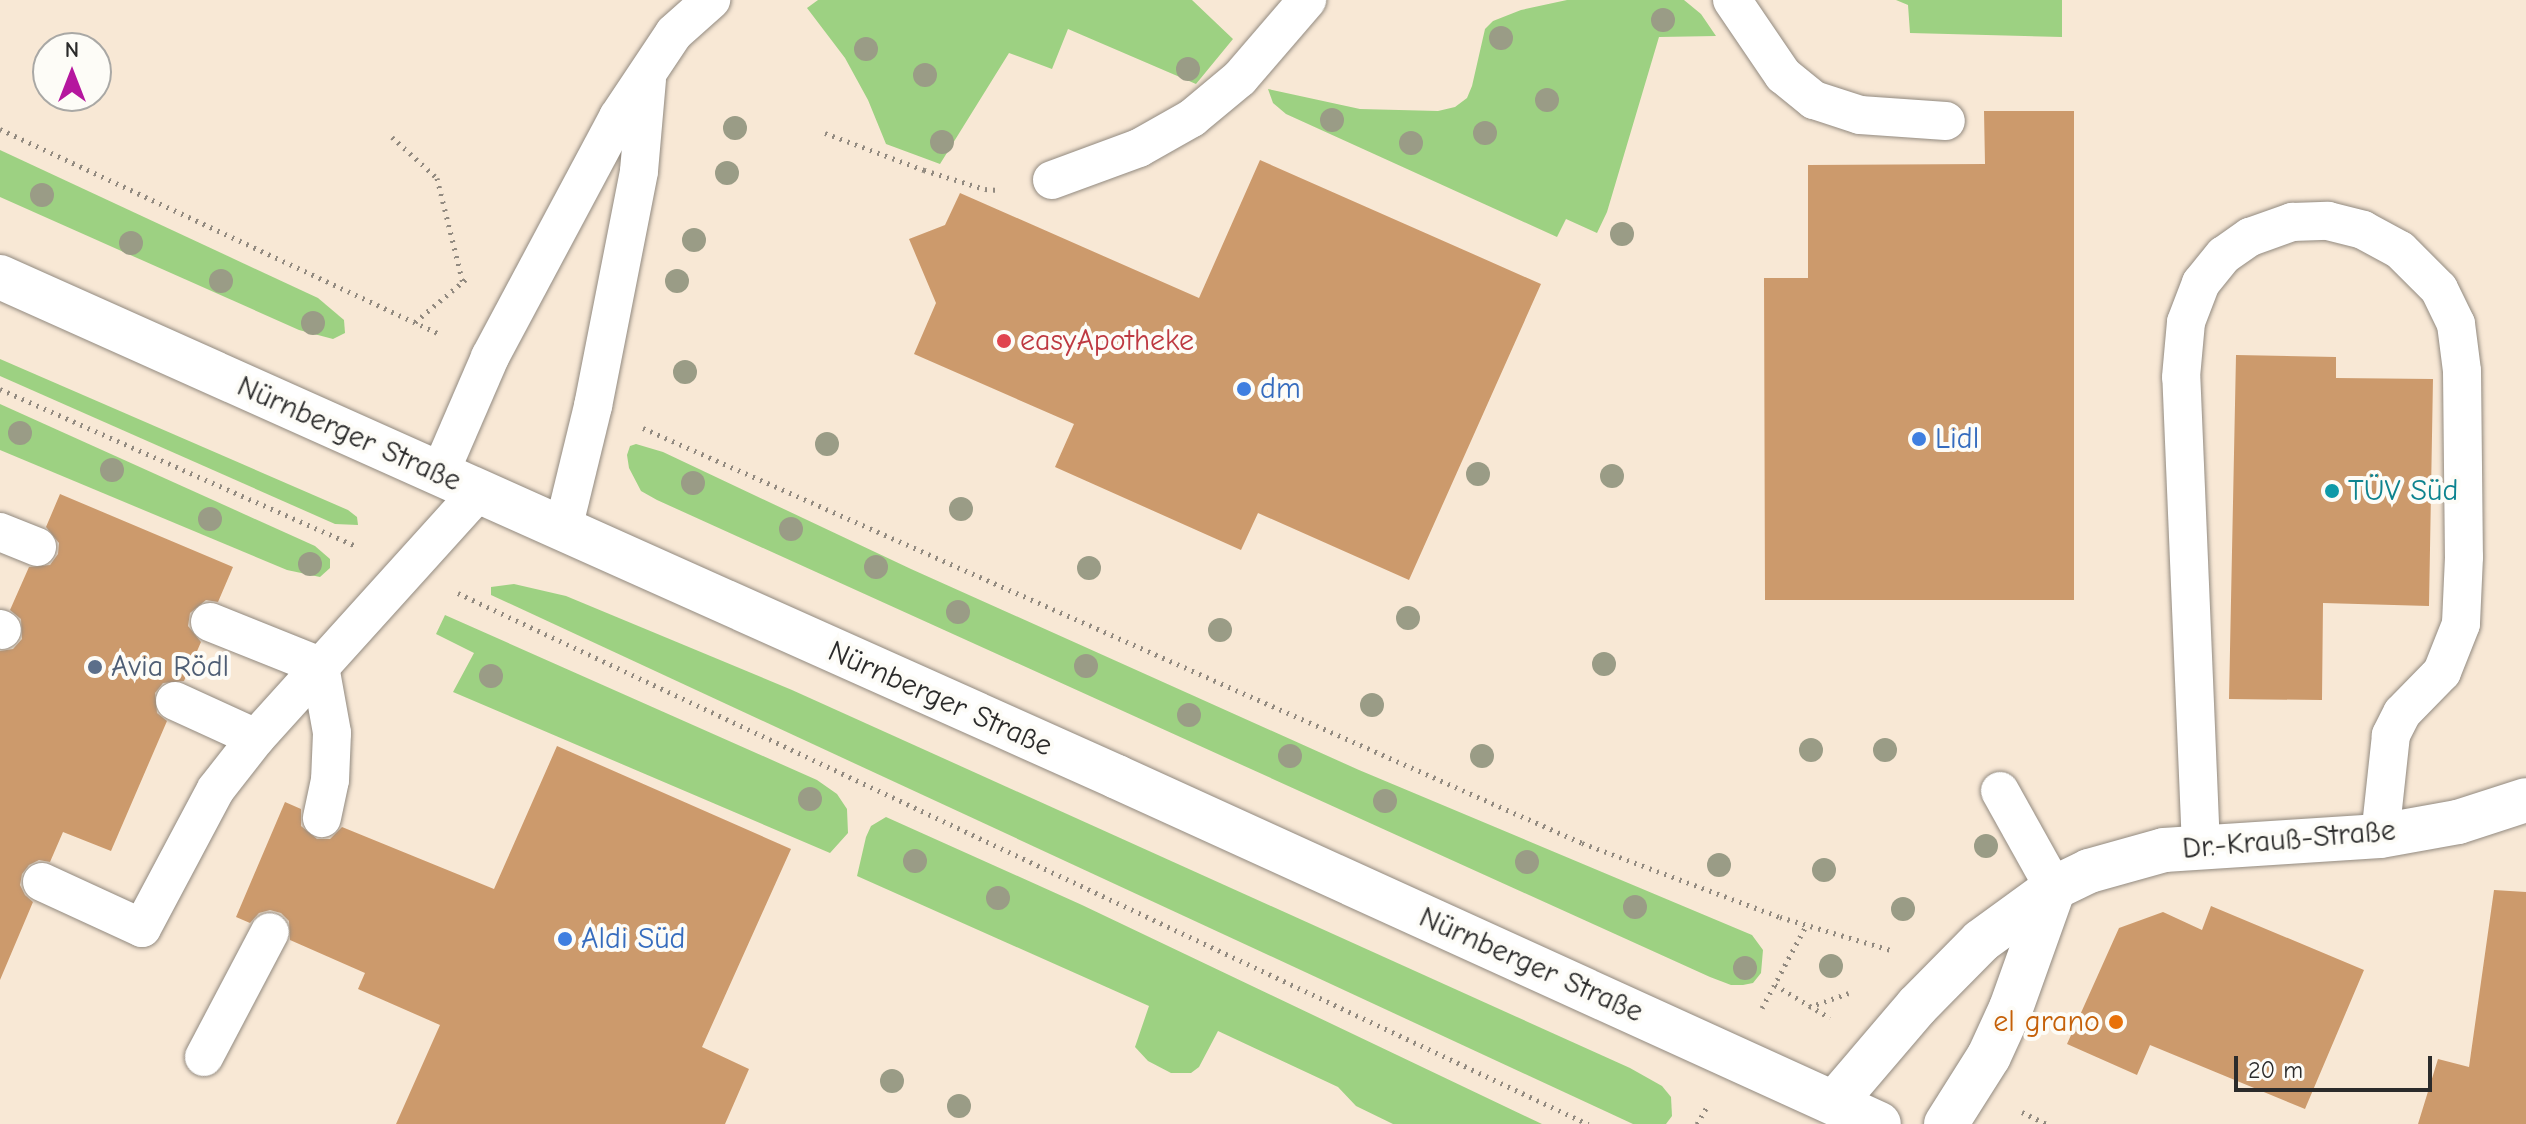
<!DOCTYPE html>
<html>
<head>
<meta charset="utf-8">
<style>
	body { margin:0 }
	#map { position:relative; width:2526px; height:1124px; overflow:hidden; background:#f8e8d5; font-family:"Comic Neue",sans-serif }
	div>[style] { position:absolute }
	.green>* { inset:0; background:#9dd182 }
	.building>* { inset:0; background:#cc9a6c }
	.path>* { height:5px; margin-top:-2.5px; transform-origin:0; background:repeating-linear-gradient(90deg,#928a80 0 2px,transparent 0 8px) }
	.roads { filter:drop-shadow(0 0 2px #928a80) drop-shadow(0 0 2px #928a80) }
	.service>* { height:38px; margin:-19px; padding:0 19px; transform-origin:19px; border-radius:19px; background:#fff }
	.minor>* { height:44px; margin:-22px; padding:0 22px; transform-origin:22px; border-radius:22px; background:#fff }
	.secondary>* { height:44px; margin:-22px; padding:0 22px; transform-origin:22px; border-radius:22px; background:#fff }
	.trees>* { width:24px; height:24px; margin:-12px; border-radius:50%; background:#9a9c86 }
	.dots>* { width:22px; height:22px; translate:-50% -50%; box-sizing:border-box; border:4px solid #fdfcf7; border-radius:50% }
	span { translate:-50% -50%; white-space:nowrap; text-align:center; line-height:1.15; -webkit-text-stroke:8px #fdfcf7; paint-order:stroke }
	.health-label { font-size:30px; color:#be3a42 }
	.left { translate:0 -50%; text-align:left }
	.shop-label { font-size:30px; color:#366cbe }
	.street-label { font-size:30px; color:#2b2b2b }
	.culture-label { font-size:30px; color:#0d838f }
	.service-label { font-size:30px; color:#4e5e75 }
	.food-label { font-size:30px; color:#c56008 }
	.right { translate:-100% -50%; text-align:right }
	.north { position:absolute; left:32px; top:32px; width:80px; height:80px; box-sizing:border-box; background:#fdfcf7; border:2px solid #a9a8a5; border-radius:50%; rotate:0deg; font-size:22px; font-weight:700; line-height:32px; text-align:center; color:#2b2b2b }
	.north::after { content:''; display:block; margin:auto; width:28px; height:36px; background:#b5179e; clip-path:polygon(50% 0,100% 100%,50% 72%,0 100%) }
	.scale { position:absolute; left:2234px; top:1056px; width:198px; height:36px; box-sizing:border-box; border:4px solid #2b2b2b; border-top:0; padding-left:10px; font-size:24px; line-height:28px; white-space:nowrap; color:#2b2b2b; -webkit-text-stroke:6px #fdfcf7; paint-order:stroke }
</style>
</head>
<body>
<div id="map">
	<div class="green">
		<div style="clip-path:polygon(818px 0,1192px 0,1233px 39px,1196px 84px,1068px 29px,1052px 69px,1009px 53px,940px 164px,886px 144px,868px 100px,845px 58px,807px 8px)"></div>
		<div style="clip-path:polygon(1567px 0,1684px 0,1701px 14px,1716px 36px,1659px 37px,1607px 212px,1597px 233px,1566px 219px,1557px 237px,1286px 114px,1273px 103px,1268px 89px,1360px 109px,1438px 111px,1455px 107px,1467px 98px,1472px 86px,1485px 29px,1493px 21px,1521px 10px)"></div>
		<div style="clip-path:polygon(1896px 0,2062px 0,2062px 37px,1910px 33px,1908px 5px)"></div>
		<div style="clip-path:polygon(0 150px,318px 298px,344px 320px,345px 333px,333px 339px,299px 330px,0 197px)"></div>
		<div style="clip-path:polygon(0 359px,348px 510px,357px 517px,358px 525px,335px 524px,0 376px)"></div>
		<div style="clip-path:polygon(0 404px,315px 546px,330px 559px,330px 568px,320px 577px,287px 570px,0 450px)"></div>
		<div style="clip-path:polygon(636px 444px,663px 452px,911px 569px,1359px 770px,1752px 935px,1763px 950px,1761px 973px,1753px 983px,1743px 985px,1731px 985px,1710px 977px,657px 500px,641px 491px,629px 468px,627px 455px,630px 446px)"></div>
		<div style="clip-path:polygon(514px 584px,566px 596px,792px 690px,1630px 1068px,1662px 1086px,1671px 1097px,1672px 1116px,1666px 1124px,1633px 1124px,491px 595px,491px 587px)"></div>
		<div style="clip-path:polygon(445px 615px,817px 780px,837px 794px,847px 809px,848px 833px,830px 853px,453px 692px,474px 653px,436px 634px)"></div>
		<div style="clip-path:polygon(886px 817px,1082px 905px,1542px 1124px,1393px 1124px,1356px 1106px,1338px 1087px,1218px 1031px,1199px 1067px,1191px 1073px,1171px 1073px,1148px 1061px,1135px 1047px,1149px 1006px,857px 876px,866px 837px,871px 826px)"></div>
	</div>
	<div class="building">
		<div style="clip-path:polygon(1984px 111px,2074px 111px,2074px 600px,1765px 600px,1764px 278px,1808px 278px,1808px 165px,1985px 164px)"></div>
		<div style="clip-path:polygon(1260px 160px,1541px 284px,1409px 580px,1258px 513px,1241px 550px,1055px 467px,1074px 424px,914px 354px,936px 303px,909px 239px,945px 225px,960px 193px,1199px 298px)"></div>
		<div style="clip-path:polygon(2236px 355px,2336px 357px,2336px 378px,2433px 379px,2429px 606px,2323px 603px,2322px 700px,2229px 699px)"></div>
		<div style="clip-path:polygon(60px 494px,233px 567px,218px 602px,206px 600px,190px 613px,188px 626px,201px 642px,184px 681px,163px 683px,155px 693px,157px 713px,167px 721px,111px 851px,63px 832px,50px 862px,39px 860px,29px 865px,22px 874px,20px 885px,25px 895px,33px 902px,0 980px,0 651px,13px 649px,22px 639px,21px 619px,10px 610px,29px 567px,50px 565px,58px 554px,59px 543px,46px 527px)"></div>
		<div style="clip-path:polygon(557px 746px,791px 849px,702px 1047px,749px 1069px,725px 1124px,396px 1124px,440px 1025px,358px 989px,365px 973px,290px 940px,289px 921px,281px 913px,270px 910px,259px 913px,250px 923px,236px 917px,285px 802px,301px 809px,301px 826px,317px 839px,330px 839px,342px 827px,494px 889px)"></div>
		<div style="clip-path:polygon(2494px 890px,2526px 892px,2526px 1124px,2418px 1124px,2438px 1059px,2469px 1067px)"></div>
		<div style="clip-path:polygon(2211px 906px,2364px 970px,2305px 1109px,2150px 1045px,2137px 1075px,2067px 1044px,2119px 928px,2163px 912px,2202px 930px)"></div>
	</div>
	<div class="path">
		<div style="left:0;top:129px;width:487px;rotate:25deg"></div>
		<div style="left:825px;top:133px;width:106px;rotate:20.5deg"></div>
		<div style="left:924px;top:170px;width:64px;rotate:17.3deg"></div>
		<div style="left:985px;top:189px;width:13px;rotate:4deg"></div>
		<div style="left:392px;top:137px;width:61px;rotate:42.3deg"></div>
		<div style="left:437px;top:178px;width:108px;rotate:76.1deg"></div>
		<div style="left:415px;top:322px;width:67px;rotate:-40.1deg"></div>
		<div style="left:0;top:389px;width:391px;rotate:23.8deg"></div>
		<div style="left:643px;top:428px;width:1027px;rotate:23.84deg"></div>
		<div style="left:1582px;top:843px;width:211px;rotate:20.5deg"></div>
		<div style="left:1780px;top:917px;width:116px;rotate:16.6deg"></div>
		<div style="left:458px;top:593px;width:1249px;rotate:25.17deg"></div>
		<div style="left:1775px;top:985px;width:64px;rotate:31deg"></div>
		<div style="left:1809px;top:1007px;width:42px;rotate:-19.3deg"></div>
		<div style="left:1762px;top:1008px;width:93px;rotate:-61.8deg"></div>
		<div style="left:2022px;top:1112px;width:28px;rotate:26deg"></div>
		<div style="left:1697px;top:1124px;width:20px;rotate:-60deg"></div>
	</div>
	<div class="roads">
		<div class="service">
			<div style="left:1732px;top:0;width:91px;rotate:55.8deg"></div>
			<div style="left:1783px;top:75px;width:40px;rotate:39deg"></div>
			<div style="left:1814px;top:100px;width:48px;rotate:18.1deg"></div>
			<div style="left:1860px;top:115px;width:86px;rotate:4deg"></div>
			<div style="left:1052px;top:180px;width:93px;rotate:-20.2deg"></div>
			<div style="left:1139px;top:148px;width:61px;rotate:-29.5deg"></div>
			<div style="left:1192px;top:118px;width:62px;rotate:-39.8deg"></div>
			<div style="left:1240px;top:78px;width:103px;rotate:-49.3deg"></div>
			<div style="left:439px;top:475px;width:129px;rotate:-66.6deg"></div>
			<div style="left:490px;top:357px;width:272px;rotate:-61.9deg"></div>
			<div style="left:618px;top:117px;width:101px;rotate:-56.3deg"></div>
			<div style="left:674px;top:33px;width:50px;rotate:-41.7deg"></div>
			<div style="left:563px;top:529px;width:127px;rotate:-76.3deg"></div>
			<div style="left:593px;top:406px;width:239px;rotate:-78.9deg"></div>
			<div style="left:639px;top:171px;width:92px;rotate:-85deg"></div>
			<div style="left:0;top:532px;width:40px;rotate:22deg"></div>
			<div style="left:210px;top:622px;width:118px;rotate:21.8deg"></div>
			<div style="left:0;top:629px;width:2px;rotate:27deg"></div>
			<div style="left:320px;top:666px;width:68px;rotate:79.8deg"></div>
			<div style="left:332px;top:733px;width:47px;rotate:92.4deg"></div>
			<div style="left:330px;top:780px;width:39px;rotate:102deg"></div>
			<div style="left:175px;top:701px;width:89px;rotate:24.6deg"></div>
			<div style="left:2000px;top:791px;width:111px;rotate:60.9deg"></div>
			<div style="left:2201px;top:847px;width:470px;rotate:-92.4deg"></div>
			<div style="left:2181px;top:377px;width:55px;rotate:-84.8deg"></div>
			<div style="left:2186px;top:322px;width:42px;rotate:-69deg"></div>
			<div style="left:2201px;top:283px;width:36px;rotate:-51deg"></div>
			<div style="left:2224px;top:255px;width:32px;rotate:-35deg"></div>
			<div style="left:2250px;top:237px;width:45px;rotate:-19.7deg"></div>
			<div style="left:2292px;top:222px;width:36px;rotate:-2deg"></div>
			<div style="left:2328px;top:221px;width:36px;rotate:14deg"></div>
			<div style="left:2363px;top:230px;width:42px;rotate:28.4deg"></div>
			<div style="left:2400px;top:250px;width:55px;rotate:45deg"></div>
			<div style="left:2439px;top:289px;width:39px;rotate:64deg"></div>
			<div style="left:2456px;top:324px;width:47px;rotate:82.7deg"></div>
			<div style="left:2462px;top:371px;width:186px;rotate:89.4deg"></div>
			<div style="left:2464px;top:557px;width:67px;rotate:92.6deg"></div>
			<div style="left:2461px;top:624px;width:52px;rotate:111.6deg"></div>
			<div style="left:2442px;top:672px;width:57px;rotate:134.3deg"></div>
			<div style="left:2402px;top:713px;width:25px;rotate:117deg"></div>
			<div style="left:2391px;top:735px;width:102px;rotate:96.2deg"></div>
			<div style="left:42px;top:882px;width:110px;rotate:24.7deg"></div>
			<div style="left:142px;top:928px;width:157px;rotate:-62deg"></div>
			<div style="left:216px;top:789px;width:65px;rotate:-51.9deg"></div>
			<div style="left:256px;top:738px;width:331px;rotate:-47.9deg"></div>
			<div style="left:204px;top:1057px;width:141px;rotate:-62.2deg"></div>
		</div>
		<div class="minor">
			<div style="left:1835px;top:1102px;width:126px;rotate:-49.5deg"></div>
			<div style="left:1917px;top:1006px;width:91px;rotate:-45.4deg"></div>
			<div style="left:1981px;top:941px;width:90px;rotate:-36deg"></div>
			<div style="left:2054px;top:888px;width:39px;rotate:-26deg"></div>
			<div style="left:2089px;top:871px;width:78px;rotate:-15.6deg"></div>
			<div style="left:2164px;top:850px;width:216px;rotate:-3.7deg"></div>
			<div style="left:2380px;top:836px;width:79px;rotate:-10.2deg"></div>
			<div style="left:2458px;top:822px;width:71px;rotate:-17.9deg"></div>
			<div style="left:1946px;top:1124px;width:80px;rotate:-57.7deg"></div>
			<div style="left:1989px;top:1056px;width:53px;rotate:-65.4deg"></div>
			<div style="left:2011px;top:1008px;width:127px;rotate:-70.3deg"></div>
		</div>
		<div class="secondary">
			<div style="left:0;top:277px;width:1224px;rotate:24.11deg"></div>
			<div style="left:1117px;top:777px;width:837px;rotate:24.48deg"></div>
		</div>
	</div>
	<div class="trees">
		<div style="left:1663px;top:20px"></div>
		<div style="left:1501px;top:38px"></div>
		<div style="left:866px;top:49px"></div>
		<div style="left:1188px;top:69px"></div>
		<div style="left:925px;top:75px"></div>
		<div style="left:1547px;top:100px"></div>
		<div style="left:1332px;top:120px"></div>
		<div style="left:735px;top:128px"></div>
		<div style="left:1485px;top:133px"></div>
		<div style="left:942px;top:142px"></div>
		<div style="left:1411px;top:143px"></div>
		<div style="left:727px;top:173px"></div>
		<div style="left:42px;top:195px"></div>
		<div style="left:1622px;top:234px"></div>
		<div style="left:694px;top:240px"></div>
		<div style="left:131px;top:243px"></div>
		<div style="left:221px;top:281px"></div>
		<div style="left:677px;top:281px"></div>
		<div style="left:313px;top:323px"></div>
		<div style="left:685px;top:372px"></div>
		<div style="left:20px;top:433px"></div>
		<div style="left:827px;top:444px"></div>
		<div style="left:112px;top:470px"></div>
		<div style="left:1478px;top:474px"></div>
		<div style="left:1612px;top:476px"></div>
		<div style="left:693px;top:483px"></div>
		<div style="left:961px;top:509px"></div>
		<div style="left:210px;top:519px"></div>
		<div style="left:791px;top:529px"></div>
		<div style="left:310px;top:564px"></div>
		<div style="left:876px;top:567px"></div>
		<div style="left:1089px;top:568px"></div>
		<div style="left:958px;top:612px"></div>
		<div style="left:1408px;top:618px"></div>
		<div style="left:1220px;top:630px"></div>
		<div style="left:1604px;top:664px"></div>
		<div style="left:1086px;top:666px"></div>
		<div style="left:491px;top:676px"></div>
		<div style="left:1372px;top:705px"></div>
		<div style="left:1189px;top:715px"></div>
		<div style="left:1811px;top:750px"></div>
		<div style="left:1885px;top:750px"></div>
		<div style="left:1290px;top:756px"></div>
		<div style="left:1482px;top:756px"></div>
		<div style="left:810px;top:799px"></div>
		<div style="left:1385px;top:801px"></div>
		<div style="left:1986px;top:846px"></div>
		<div style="left:915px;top:861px"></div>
		<div style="left:1527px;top:862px"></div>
		<div style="left:1719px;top:865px"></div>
		<div style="left:1824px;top:870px"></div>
		<div style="left:998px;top:898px"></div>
		<div style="left:1635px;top:907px"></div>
		<div style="left:1903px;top:909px"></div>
		<div style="left:1831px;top:966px"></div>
		<div style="left:1745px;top:968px"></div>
		<div style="left:892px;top:1081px"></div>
		<div style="left:959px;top:1106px"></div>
	</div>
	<div class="dots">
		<div style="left:1004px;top:341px;background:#e0444e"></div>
		<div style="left:1244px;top:389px;background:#3f7fe0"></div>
		<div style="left:1919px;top:439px;background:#3f7fe0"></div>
		<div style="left:2332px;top:491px;background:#0f9aa8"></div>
		<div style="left:95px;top:667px;background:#5c6f8a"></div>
		<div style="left:565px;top:939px;background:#3f7fe0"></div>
		<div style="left:2116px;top:1022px;background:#e8710a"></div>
	</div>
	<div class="health-label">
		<span class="left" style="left:1020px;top:341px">easyApotheke</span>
	</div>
	<div class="shop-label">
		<span class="left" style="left:1260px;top:389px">dm</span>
		<span class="left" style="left:1935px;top:439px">Lidl</span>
		<span class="left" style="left:581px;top:939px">Aldi Süd</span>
	</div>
	<div class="street-label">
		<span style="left:349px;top:434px;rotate:24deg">Nürnberger Straße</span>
		<span style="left:940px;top:699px;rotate:24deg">Nürnberger Straße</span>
		<span style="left:2289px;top:840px;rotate:-5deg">Dr.-Krauß-Straße</span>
		<span style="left:1531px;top:965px;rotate:24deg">Nürnberger Straße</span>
	</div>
	<div class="culture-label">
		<span class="left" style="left:2348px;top:491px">TÜV Süd</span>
	</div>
	<div class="service-label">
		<span class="left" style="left:111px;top:667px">Avia Rödl</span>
	</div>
	<div class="food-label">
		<span class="right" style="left:2100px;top:1022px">el grano</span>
	</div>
	<div class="north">N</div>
	<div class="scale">20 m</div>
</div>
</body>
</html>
